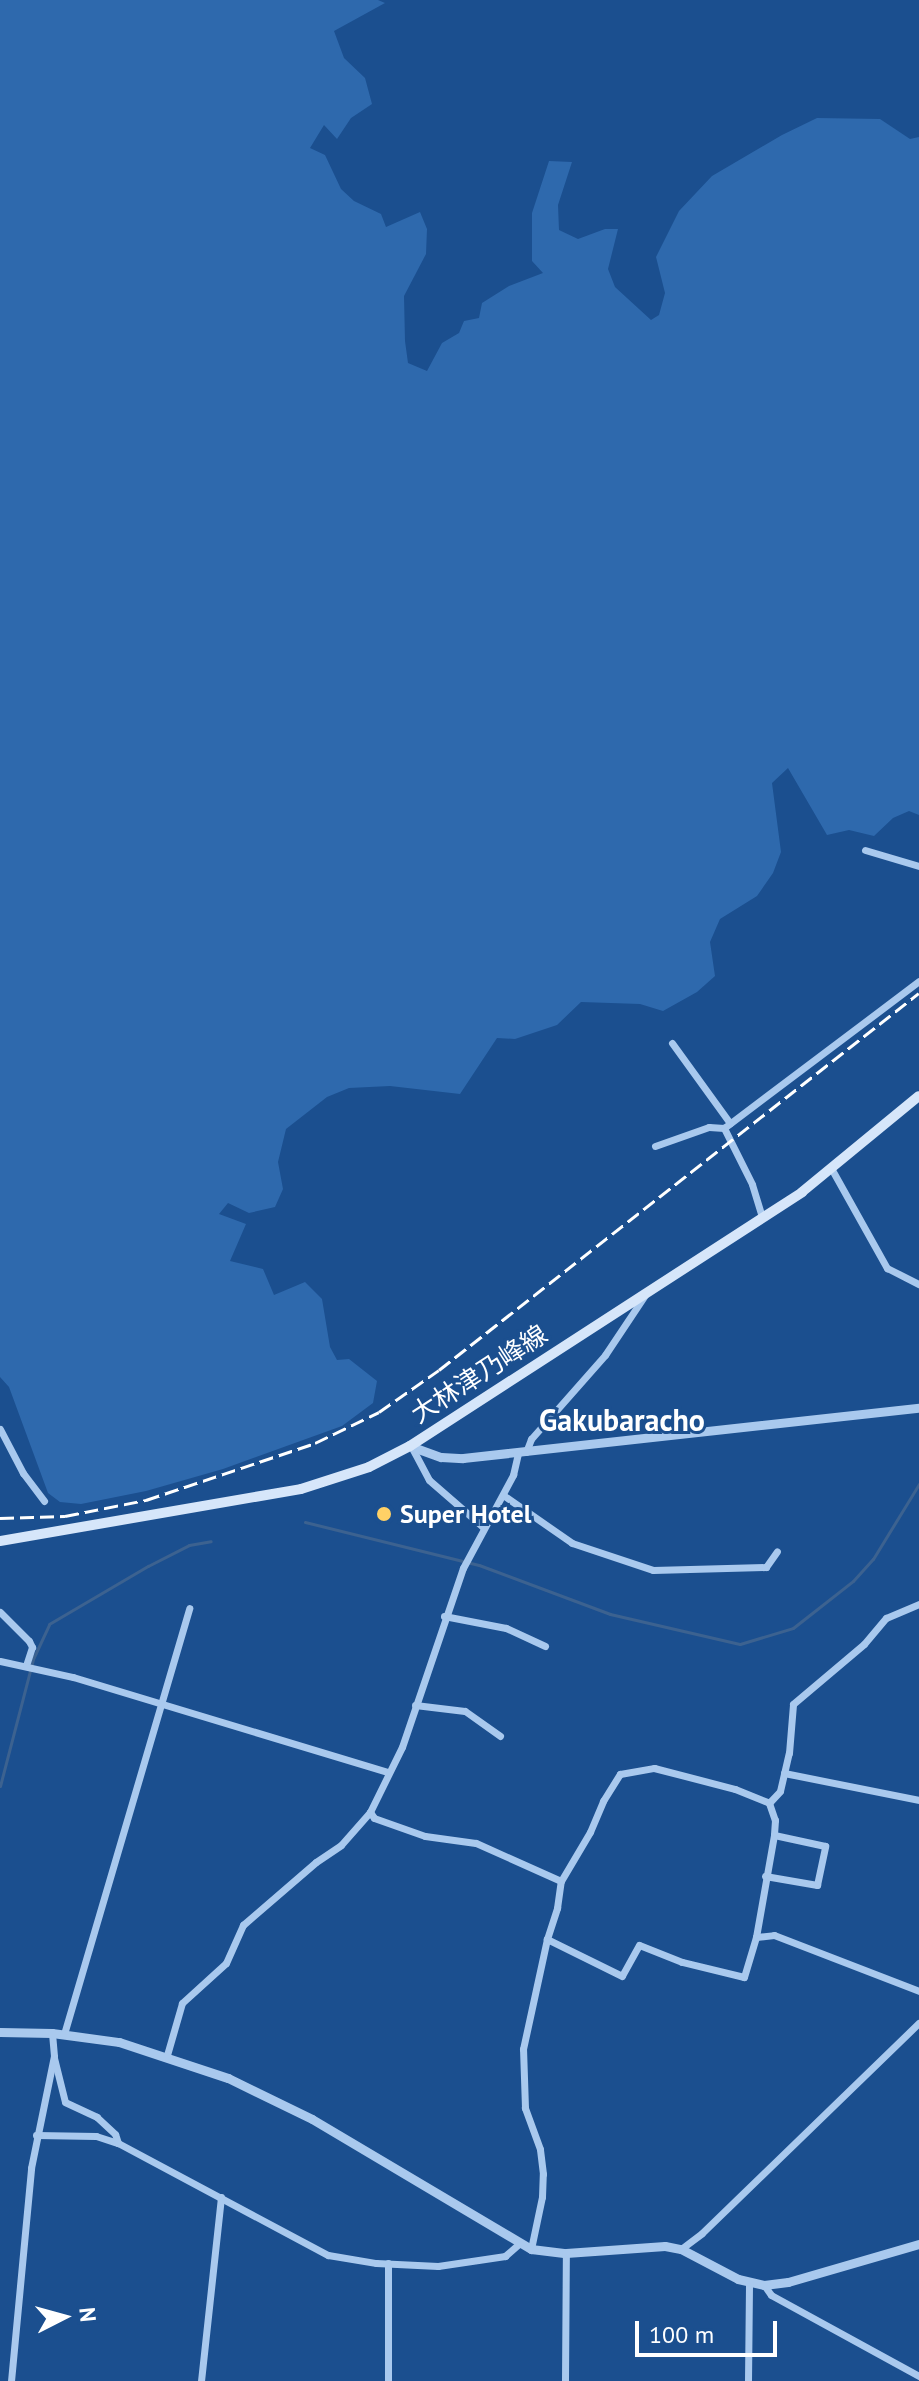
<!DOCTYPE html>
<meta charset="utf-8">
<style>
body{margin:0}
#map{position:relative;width:919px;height:2381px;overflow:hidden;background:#1b4f8f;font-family:"PT Sans","Noto Sans JP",sans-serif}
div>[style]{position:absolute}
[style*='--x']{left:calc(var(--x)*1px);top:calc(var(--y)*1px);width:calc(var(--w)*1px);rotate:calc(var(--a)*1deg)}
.green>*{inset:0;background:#2e69ad}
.stream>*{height:3px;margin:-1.5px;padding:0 1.5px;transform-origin:1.5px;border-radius:1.5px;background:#3c6290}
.minor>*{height:7px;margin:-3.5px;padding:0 3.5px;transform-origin:3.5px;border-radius:3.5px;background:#a9c9ee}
.tertiary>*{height:9px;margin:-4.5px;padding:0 4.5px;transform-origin:4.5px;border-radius:4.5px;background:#a9c9ee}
.secondary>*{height:10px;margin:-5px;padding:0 5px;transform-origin:5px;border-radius:5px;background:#d6e6fa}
.rail>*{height:3px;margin-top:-1.5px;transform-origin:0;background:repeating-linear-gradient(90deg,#fff 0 14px,transparent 0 20px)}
.dots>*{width:22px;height:22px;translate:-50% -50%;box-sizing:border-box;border:4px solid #1b4f8f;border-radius:50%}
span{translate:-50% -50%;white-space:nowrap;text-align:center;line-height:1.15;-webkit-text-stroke:6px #1b4f8f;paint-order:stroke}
.street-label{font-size:26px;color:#fff}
.poi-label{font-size:26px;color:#fff;font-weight:700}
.left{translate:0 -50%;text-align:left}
.quarter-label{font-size:30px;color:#fff;font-weight:700}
.north{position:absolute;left:24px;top:2277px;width:80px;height:80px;-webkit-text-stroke:6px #1b4f8f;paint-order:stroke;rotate:84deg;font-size:22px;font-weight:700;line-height:32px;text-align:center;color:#fff}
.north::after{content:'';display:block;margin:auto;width:28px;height:36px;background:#fff;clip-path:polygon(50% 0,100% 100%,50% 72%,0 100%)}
.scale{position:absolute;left:635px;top:2321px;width:142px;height:36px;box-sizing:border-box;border:4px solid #fff;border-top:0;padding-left:10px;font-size:24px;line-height:28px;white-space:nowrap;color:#fff;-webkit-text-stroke:6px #1b4f8f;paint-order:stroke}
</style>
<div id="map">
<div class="green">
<div style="clip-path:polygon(0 0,378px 0,385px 3px,334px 31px,344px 58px,365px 78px,372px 104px,351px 118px,337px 139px,324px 125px,310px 148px,325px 155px,341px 189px,354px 201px,381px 214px,386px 227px,420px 212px,427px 229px,426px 254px,404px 296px,405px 341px,408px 363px,427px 371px,442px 343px,459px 333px,464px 321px,479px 318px,482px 303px,509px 286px,543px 273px,532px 261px,532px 213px,549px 161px,572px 162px,558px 205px,559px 230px,578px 239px,605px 229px,618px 229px,608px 269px,615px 287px,651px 320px,659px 315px,665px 293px,656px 257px,679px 211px,712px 176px,782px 135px,817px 118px,880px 119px,910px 139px,919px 137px,919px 815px,909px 811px,893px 818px,874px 836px,849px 830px,827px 835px,788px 768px,772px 783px,781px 852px,773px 873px,757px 896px,720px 919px,710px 942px,715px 976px,697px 992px,663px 1011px,640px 1004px,581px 1002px,557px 1025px,515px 1039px,497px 1038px,460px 1094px,390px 1086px,349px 1088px,327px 1097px,286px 1129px,278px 1162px,283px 1189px,275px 1207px,249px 1213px,228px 1203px,219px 1214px,246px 1224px,230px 1261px,263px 1269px,274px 1295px,305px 1282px,322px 1299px,330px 1347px,337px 1360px,349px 1359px,377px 1381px,373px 1403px,342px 1426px,223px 1469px,146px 1491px,81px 1504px,60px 1502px,48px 1493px,9px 1387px,0 1377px)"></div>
</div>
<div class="stream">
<div style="--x:305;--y:1522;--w:179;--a:13.9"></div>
<div style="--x:479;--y:1565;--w:140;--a:20.5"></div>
<div style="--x:610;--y:1614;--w:133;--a:13"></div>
<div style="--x:740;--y:1644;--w:55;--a:-16.8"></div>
<div style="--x:793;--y:1628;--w:76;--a:-38.1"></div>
<div style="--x:853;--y:1581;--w:30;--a:-48"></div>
<div style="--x:873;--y:1559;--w:88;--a:-58.5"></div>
<div style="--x:0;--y:1786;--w:131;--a:-75.4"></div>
<div style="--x:33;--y:1659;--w:38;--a:-65"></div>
<div style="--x:49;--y:1624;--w:115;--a:-30.4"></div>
<div style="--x:148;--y:1566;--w:46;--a:-27.1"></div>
<div style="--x:189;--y:1545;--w:22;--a:-10"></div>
</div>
<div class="minor">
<div style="--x:865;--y:850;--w:56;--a:16.5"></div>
<div style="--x:672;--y:1043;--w:99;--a:54.1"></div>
<div style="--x:655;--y:1146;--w:57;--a:-19.4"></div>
<div style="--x:709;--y:1127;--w:15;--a:4"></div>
<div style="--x:831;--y:1168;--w:115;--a:60.8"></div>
<div style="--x:887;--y:1268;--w:36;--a:27"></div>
<div style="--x:762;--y:1217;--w:34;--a:-107"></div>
<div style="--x:752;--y:1184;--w:63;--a:-116.6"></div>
<div style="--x:724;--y:1128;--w:244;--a:-37"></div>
<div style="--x:0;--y:1429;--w:50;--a:62.4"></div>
<div style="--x:23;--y:1473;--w:35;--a:53"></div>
<div style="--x:411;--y:1446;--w:38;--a:62"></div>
<div style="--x:429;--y:1480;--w:72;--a:41"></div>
<div style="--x:526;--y:1452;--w:14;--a:-69"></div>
<div style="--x:531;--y:1439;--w:112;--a:-48.6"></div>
<div style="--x:605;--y:1355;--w:72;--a:-56.3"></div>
<div style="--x:503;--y:1495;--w:84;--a:34.8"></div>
<div style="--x:572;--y:1543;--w:85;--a:18.4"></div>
<div style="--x:653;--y:1570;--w:113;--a:-1.5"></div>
<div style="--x:766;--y:1567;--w:19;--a:-55"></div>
<div style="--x:0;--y:1612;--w:41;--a:45"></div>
<div style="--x:29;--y:1641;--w:7;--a:63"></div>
<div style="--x:32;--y:1647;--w:19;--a:108"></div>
<div style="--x:444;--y:1616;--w:63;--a:11"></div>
<div style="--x:506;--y:1628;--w:43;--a:24.8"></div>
<div style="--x:0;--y:1661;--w:75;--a:12.4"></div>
<div style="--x:73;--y:1677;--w:329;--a:16.8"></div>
<div style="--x:415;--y:1705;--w:50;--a:6.8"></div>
<div style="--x:465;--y:1711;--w:43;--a:35.5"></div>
<div style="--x:784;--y:1773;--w:138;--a:11.3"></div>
<div style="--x:769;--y:1803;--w:16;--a:-47"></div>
<div style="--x:780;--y:1791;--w:39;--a:-77"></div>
<div style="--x:789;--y:1753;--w:49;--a:-85.3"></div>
<div style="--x:793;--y:1704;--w:93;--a:-40.2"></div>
<div style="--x:864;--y:1644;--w:34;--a:-50"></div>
<div style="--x:886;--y:1618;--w:36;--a:-23"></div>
<div style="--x:370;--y:1812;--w:7;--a:56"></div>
<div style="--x:374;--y:1818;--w:54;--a:19.4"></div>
<div style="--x:425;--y:1836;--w:51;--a:7.8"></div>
<div style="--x:476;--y:1843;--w:93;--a:24.1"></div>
<div style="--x:765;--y:1876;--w:53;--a:9.8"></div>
<div style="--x:817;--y:1885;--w:40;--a:-78"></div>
<div style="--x:825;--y:1846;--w:52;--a:-167.8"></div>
<div style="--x:756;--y:1937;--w:18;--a:-6"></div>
<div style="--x:774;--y:1935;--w:155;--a:21.1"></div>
<div style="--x:64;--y:2034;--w:444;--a:-73.6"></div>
<div style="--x:167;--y:2055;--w:54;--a:-73.9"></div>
<div style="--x:182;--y:2003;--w:59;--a:-42.3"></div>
<div style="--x:226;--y:1963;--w:42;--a:-65.9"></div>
<div style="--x:243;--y:1925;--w:96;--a:-40.8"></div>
<div style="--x:316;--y:1862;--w:30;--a:-34"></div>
<div style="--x:341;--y:1845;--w:44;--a:-48.7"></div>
<div style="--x:370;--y:1812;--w:72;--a:-63.8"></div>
<div style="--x:402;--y:1747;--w:189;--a:-71.2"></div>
<div style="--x:463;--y:1568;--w:106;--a:-61.7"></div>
<div style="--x:513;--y:1475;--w:23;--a:-77"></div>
<div style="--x:36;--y:2135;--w:60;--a:1"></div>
<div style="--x:96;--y:2136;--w:23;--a:18"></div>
<div style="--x:118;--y:2143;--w:9;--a:-108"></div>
<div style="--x:115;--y:2134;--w:25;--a:-137"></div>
<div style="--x:97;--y:2117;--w:35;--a:-155"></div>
<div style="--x:65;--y:2102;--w:45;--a:-104"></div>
<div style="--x:118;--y:2143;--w:238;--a:28.1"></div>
<div style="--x:328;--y:2255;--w:49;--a:9.5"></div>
<div style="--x:376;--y:2263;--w:62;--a:2.8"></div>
<div style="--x:438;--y:2266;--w:68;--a:-8.5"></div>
<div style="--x:505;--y:2256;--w:18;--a:-41"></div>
<div style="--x:531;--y:2249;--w:53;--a:-78.1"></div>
<div style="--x:542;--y:2197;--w:23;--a:-88"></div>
<div style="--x:543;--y:2174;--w:25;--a:-97"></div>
<div style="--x:540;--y:2149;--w:44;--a:-110.1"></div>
<div style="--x:525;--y:2108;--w:59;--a:-91.9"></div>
<div style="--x:523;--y:2049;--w:113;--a:-77.7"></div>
<div style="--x:547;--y:1939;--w:33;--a:-72"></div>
<div style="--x:557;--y:1908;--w:27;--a:-82"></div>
<div style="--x:561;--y:1881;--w:57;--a:-59.4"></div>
<div style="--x:590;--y:1832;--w:34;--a:-67"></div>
<div style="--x:603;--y:1801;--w:32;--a:-58"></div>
<div style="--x:620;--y:1774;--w:35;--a:-10"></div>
<div style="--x:654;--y:1768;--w:84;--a:14.5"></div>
<div style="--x:735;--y:1789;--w:37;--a:22"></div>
<div style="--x:769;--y:1803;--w:18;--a:71"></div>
<div style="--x:775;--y:1820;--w:15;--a:94"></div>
<div style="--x:774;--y:1835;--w:104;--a:100"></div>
<div style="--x:756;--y:1937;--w:42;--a:106.7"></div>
<div style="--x:744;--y:1977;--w:64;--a:-166.4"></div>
<div style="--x:682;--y:1962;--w:46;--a:-158.4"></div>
<div style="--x:639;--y:1945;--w:35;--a:119"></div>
<div style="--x:622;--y:1976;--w:84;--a:-153.7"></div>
<div style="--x:681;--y:2249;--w:26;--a:-37"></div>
<div style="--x:702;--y:2233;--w:302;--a:-44.1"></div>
<div style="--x:764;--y:2285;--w:12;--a:55"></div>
<div style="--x:771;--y:2295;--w:169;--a:28.7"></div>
<div style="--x:11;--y:2381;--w:214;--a:-84.6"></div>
<div style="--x:31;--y:2168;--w:114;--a:-78.4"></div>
<div style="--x:54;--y:2056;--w:23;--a:-95"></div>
<div style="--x:201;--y:2381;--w:185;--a:-83.8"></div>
<div style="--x:388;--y:2381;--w:118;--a:-90"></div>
<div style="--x:565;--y:2381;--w:128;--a:-89.6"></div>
<div style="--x:748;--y:2381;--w:99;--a:-89.4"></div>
</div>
<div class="tertiary">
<div style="--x:410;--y:1446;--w:33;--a:20"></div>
<div style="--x:441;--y:1457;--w:22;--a:3"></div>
<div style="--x:463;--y:1458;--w:459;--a:-6.3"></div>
<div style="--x:0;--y:2032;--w:52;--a:1.1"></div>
<div style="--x:52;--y:2033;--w:68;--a:7.7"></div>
<div style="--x:119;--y:2042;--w:115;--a:18.3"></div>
<div style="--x:228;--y:2078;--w:93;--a:26"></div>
<div style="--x:312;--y:2119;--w:255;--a:30.7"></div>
<div style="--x:531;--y:2249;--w:35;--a:7"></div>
<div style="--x:566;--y:2253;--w:99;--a:-4"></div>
<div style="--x:665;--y:2246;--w:16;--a:11"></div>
<div style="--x:681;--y:2249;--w:64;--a:27.8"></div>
<div style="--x:738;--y:2279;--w:27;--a:13"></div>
<div style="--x:764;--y:2285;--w:24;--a:-7"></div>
<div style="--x:788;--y:2282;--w:136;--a:-16.2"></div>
</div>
<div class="secondary">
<div style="--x:0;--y:1541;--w:305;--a:-9.8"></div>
<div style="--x:301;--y:1489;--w:71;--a:-17.9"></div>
<div style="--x:369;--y:1467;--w:46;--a:-27.1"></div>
<div style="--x:410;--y:1446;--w:467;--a:-32.9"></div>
<div style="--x:802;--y:1192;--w:151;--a:-39.4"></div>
</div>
<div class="rail">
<div style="--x:0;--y:1518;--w:65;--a:-1.8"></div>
<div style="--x:65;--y:1516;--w:83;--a:-11.2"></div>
<div style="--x:146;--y:1500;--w:178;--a:-18.6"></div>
<div style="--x:315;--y:1443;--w:71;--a:-25.8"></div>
<div style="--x:379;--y:1412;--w:73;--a:-35"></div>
<div style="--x:439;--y:1370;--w:610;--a:-38.15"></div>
</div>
<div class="dots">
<div style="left:384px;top:1514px;background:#ffd166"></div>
</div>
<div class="street-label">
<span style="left:479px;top:1374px;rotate:-33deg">大林津乃峰線</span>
</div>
<div class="poi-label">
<span class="left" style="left:400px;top:1514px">Super Hotel</span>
</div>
<div class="quarter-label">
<span style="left:622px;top:1420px">Gakubaracho</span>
</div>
<div class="north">N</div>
<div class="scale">100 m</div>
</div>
